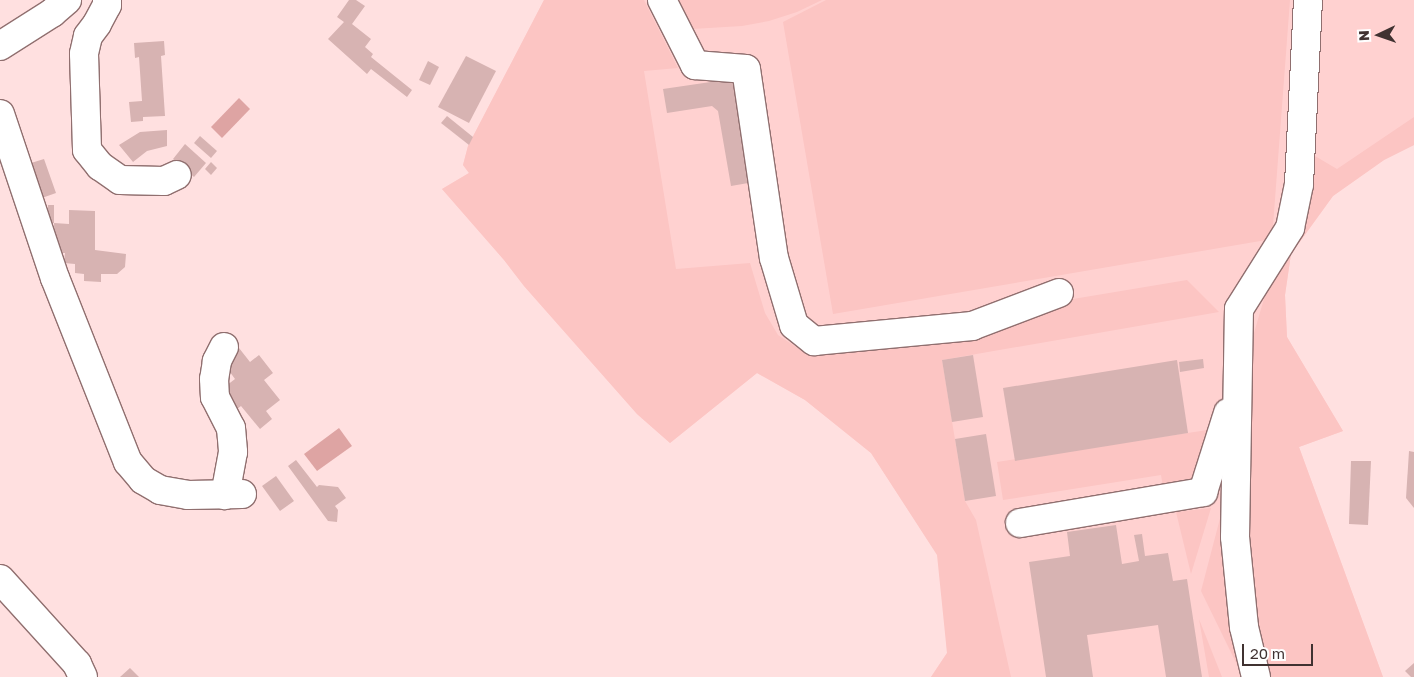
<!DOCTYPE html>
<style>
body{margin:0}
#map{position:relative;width:1414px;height:677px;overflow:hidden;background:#ffe0e0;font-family:"Golos Text",sans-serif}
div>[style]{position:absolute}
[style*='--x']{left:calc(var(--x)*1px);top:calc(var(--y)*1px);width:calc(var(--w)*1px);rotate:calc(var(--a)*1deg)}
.built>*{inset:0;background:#ffd1d0}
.green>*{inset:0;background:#fcc5c3}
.water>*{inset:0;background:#dea4a3}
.building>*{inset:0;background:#d7b3b2}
.roads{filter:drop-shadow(1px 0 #906f6f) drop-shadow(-1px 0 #906f6f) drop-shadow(0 1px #906f6f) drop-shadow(0 -1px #906f6f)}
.minor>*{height:28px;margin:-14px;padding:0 14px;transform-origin:14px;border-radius:14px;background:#fff}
span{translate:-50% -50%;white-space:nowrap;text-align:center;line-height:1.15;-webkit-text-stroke:5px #fff;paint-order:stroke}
.north{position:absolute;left:1354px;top:10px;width:50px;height:50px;-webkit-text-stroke:4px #fff;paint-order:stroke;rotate:267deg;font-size:14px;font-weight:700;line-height:20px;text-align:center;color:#403231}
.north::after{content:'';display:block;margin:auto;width:18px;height:22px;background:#403231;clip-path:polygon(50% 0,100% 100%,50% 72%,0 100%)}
.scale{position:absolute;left:1242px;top:644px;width:71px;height:22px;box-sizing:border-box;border:2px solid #403231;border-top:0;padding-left:6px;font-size:15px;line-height:18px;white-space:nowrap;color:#403231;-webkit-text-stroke:4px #fff;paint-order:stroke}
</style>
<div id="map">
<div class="built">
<div style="clip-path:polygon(544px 0,1414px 0,1414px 145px,1384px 160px,1333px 196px,1291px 254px,1285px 295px,1287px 337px,1343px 431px,1299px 447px,1383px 677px,931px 677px,947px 653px,941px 560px,871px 453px,805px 400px,757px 373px,670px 443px,637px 414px,524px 286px,504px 260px,442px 189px,469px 173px,463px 165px,468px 146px)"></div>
</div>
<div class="green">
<div style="clip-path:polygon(544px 0,644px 0,678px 68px,644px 71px,676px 269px,750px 263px,765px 313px,778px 335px,799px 349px,838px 353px,1061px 301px,1187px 280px,1219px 312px,942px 360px,965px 501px,976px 520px,1011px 677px,931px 677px,947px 653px,937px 555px,871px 453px,805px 400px,757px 373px,670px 443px,637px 414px,524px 286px,504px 260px,442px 189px,469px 173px,463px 165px,468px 146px)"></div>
<div style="clip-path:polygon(675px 0,822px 0,797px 12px,769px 21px,742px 26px,692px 29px)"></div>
<div style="clip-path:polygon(826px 0,1290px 0,1272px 239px,833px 314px,783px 22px)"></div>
<div style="clip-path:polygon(1414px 117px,1414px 145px,1384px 160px,1333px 196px,1291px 254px,1285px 295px,1287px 337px,1343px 431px,1299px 447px,1383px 677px,1264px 677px,1243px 537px,1254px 333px,1268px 285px,1295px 236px,1315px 156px,1337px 169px)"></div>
<div style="clip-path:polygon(1214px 429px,1195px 489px,1164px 493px,1161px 475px,1003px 500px,997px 462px)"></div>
<div style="clip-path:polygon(1223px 507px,1243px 677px,1201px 591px)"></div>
<div style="clip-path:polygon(1211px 508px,1191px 574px,1176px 512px)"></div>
<div style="clip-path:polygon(1199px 619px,1222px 677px,1209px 677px)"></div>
</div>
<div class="water">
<div style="clip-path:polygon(239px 98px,250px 109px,222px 138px,211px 127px)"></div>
<div style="clip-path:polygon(339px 428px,352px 446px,317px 471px,304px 454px)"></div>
</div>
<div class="building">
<div style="clip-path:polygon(349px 0,356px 0,365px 6px,352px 24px,371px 39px,365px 47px,373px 54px,371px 57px,412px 90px,407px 97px,371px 69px,367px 74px,328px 39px,344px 22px,337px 17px)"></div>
<div style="clip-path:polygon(164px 41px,165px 55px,161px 56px,165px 116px,143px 117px,143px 121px,131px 122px,129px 102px,142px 101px,139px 57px,135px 58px,134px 43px)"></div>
<div style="clip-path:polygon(466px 56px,496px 71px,469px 123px,438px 107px)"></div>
<div style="clip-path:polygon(428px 61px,439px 67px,430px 85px,419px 80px)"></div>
<div style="clip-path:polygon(731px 79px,738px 84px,754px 182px,731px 186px,718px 111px,712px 106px,667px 113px,663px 89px)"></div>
<div style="clip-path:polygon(447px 116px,473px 137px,469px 145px,441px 123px)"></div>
<div style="clip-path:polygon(167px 130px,167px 146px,147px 151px,133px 162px,119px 145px,140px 132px)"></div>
<div style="clip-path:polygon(200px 136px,217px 151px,211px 158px,194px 143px)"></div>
<div style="clip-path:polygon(185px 144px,206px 163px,194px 177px,173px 159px)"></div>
<div style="clip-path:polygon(29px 158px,31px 163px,44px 159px,56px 193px,39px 199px)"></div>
<div style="clip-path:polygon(211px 162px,217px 168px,211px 175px,205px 169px)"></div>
<div style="clip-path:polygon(48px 205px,54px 205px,54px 223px,69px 224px,69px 210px,95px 211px,95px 250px,126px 254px,125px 267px,117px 274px,101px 274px,101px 282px,84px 281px,84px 274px,75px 273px,75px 264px,64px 263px,65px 253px,55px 253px,54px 223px,48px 223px)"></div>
<div style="clip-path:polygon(239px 348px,250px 362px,259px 355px,273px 373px,264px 380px,280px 400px,266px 411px,272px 419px,260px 429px,241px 406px,237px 409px,222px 389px,235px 379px,222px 361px)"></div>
<div style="clip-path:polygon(973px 355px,983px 417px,952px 422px,942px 360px)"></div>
<div style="clip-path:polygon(1203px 359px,1204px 368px,1180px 372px,1179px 362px)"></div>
<div style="clip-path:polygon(1177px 360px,1188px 433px,1015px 461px,1003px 388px)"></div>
<div style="clip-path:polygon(986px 434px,996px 496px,965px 501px,955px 439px)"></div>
<div style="clip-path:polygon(1409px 451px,1414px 452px,1414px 508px,1406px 498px)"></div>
<div style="clip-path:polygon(296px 460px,317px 487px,319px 485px,338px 487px,346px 498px,335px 506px,338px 510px,337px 522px,328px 521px,288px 466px)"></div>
<div style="clip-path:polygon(1351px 461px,1371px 461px,1368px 525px,1349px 524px)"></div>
<div style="clip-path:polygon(276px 476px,294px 501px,280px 511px,262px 486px)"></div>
<div style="clip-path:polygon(1116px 525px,1122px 564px,1139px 561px,1134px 535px,1142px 534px,1145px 556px,1168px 553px,1173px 581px,1187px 579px,1202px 677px,1166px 677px,1158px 625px,1087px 635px,1093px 677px,1046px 677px,1029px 562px,1070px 556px,1067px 532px)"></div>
<div style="clip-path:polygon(1414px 663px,1414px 677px,1411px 677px,1405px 671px)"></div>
<div style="clip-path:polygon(130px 668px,139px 677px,120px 677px)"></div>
</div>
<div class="roads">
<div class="minor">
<div style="--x:107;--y:0;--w:5;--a:90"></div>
<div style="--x:107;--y:5;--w:21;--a:118"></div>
<div style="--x:97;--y:24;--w:15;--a:127"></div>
<div style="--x:88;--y:36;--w:18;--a:103"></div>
<div style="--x:84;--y:54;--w:96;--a:88.2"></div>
<div style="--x:87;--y:150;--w:21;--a:51"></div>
<div style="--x:100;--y:166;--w:24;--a:35"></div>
<div style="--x:120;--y:180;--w:44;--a:1.3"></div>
<div style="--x:164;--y:181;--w:14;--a:-25"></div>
<div style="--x:662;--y:0;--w:73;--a:63.1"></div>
<div style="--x:695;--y:65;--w:51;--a:4.5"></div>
<div style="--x:746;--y:69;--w:191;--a:81.6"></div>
<div style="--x:774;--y:258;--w:70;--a:73.4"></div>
<div style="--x:794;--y:325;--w:26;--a:39"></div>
<div style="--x:814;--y:341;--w:159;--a:-5.4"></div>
<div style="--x:972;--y:326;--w:93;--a:-20.8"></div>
<div style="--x:0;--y:46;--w:62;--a:-32.4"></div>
<div style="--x:52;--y:13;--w:20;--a:-41"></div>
<div style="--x:0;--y:114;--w:173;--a:71.5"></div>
<div style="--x:55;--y:278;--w:198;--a:68.4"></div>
<div style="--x:128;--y:462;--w:23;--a:50"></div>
<div style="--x:143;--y:480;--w:20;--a:30"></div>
<div style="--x:160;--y:490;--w:28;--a:10"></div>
<div style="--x:188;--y:495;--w:54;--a:-1.1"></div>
<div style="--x:224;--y:347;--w:16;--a:117"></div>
<div style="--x:217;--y:361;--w:18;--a:99"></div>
<div style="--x:214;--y:379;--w:18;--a:87"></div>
<div style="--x:215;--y:397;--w:35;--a:63"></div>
<div style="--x:231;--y:428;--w:24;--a:85"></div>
<div style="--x:233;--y:452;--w:44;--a:100.5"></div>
<div style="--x:1020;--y:523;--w:186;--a:-9.6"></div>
<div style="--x:1203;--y:492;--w:83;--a:-72.4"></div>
<div style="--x:0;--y:579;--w:115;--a:47.8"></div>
<div style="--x:77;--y:664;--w:14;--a:65"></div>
<div style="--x:1256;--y:677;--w:51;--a:-103.5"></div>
<div style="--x:1244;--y:627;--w:90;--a:-95.7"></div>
<div style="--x:1235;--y:537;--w:228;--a:-89"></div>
<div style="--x:1239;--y:309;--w:96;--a:-57.8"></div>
<div style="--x:1290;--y:228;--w:45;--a:-78.4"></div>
<div style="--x:1299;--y:184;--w:184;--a:-87.2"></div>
</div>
</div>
<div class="north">N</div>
<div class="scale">20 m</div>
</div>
